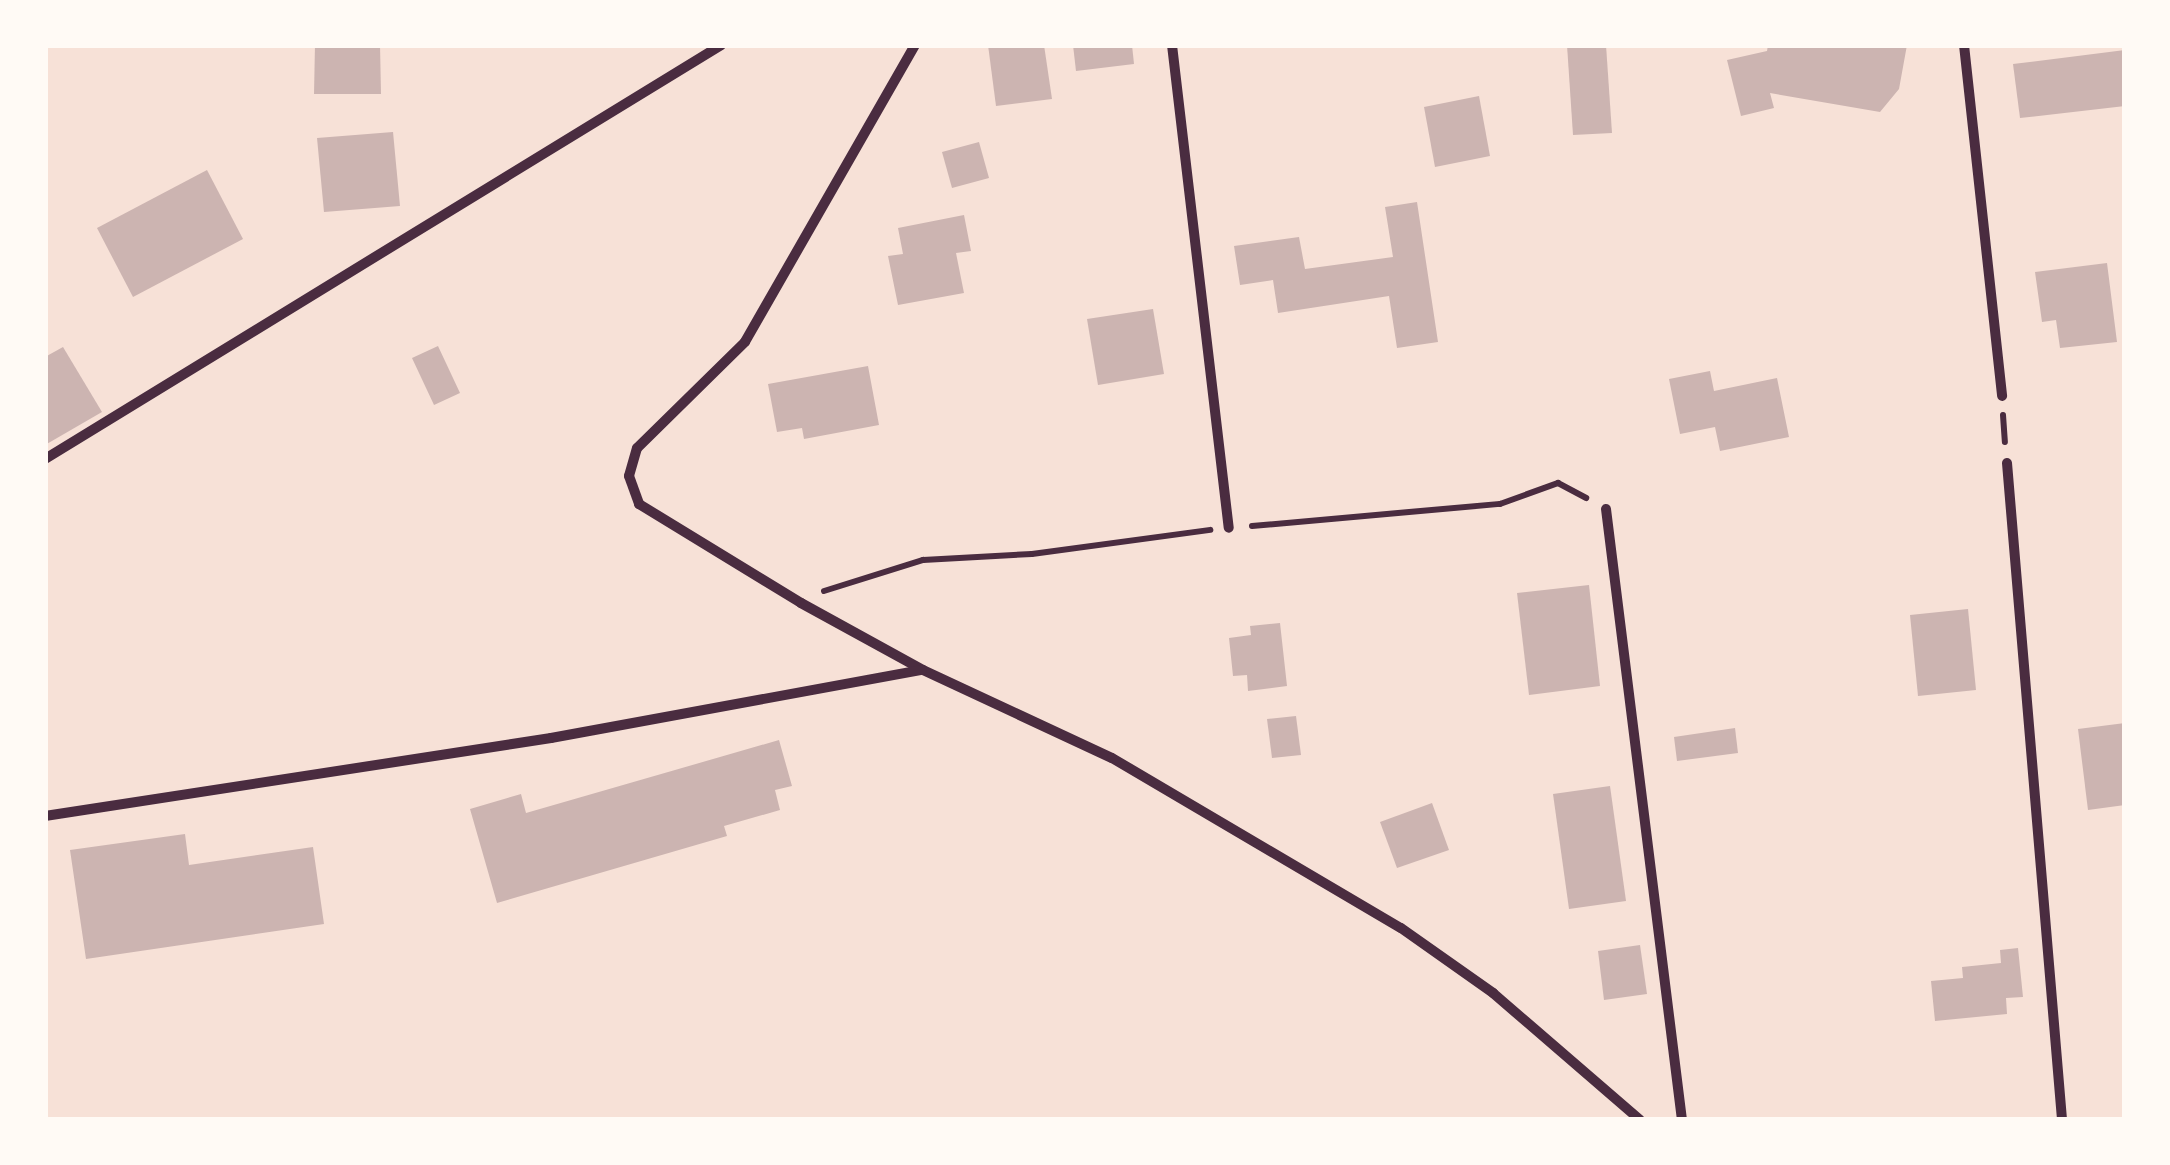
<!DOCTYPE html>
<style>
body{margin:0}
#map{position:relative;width:2170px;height:1165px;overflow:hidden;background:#f7e1d7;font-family:"Libre Baskerville",serif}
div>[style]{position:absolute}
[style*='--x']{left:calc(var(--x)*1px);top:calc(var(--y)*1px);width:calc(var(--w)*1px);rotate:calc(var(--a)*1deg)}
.building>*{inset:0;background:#ccb4b1}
.path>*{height:6px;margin:-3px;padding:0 3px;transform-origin:3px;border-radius:3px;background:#4a2c40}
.minor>*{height:10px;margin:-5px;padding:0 5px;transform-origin:5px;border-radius:5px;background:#4a2c40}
span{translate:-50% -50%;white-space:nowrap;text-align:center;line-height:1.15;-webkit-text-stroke:8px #fffaf5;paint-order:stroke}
.frame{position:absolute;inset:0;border:48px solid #fffaf5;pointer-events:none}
</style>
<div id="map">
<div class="building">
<div style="clip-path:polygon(315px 45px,380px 45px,381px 94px,314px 94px)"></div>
<div style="clip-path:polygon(988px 45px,1044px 45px,1052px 99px,996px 106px)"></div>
<div style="clip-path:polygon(1073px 45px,1132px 45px,1134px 64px,1076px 71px)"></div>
<div style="clip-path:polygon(1567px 45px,1606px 45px,1612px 133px,1573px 135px)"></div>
<div style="clip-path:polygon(1768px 45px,1907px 45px,1899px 89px,1880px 112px,1770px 93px,1774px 108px,1741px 116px,1727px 60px,1767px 51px)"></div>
<div style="clip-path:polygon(2125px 50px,2125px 106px,2020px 118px,2013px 64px)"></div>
<div style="clip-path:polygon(1479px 96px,1490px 156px,1435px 167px,1424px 107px)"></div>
<div style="clip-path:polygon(393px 132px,400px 206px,324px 212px,317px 138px)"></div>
<div style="clip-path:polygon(979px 142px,989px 178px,952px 188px,942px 152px)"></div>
<div style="clip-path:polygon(207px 170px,243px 239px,133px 297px,97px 228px)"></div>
<div style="clip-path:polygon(1417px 202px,1438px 342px,1397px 348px,1389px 296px,1278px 313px,1273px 280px,1240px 285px,1234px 246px,1299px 237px,1305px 269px,1393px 257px,1385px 207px)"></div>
<div style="clip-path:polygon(964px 215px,971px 251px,956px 253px,964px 293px,898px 305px,888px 256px,903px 254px,898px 228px)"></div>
<div style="clip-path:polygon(2107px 263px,2117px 342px,2060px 348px,2056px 320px,2042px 322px,2035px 272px)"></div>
<div style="clip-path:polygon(1153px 309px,1164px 374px,1098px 385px,1087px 319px)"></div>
<div style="clip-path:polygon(438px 346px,460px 393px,434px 405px,412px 358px)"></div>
<div style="clip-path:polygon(63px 347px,102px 412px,45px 445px,45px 357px)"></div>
<div style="clip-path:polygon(868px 366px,879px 425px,804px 439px,802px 428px,777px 432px,768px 384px)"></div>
<div style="clip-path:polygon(1710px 371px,1714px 391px,1777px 378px,1789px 437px,1720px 451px,1715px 427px,1680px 434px,1669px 379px)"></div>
<div style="clip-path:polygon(1589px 585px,1600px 686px,1529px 695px,1517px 593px)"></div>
<div style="clip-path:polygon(1968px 609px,1976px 690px,1918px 696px,1910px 615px)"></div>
<div style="clip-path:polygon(1280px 623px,1287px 686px,1248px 691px,1247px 675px,1233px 676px,1229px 638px,1251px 635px,1250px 626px)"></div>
<div style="clip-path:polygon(1296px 716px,1301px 755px,1272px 758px,1267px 719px)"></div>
<div style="clip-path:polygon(2125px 723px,2125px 805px,2088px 810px,2078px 729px)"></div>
<div style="clip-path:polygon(1735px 728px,1738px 753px,1677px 761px,1674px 737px)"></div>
<div style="clip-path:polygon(779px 740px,792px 786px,775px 790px,780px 810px,724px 826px,727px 836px,497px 903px,470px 809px,521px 794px,526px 813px)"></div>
<div style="clip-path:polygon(1610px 786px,1626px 901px,1569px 909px,1553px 794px)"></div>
<div style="clip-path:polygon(1432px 803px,1449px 850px,1397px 868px,1380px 822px)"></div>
<div style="clip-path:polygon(185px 834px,189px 865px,313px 847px,324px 924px,86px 959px,70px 850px)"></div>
<div style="clip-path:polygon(1640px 945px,1647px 994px,1604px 1000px,1598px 951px)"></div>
<div style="clip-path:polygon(2018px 948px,2023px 997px,2006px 998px,2007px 1014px,1935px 1021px,1931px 981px,1963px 978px,1962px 967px,2001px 963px,2000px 950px)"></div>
</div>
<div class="path">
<div style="--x:2003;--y:415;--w:27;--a:86"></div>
<div style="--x:1252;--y:526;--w:249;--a:-5.1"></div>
<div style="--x:1500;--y:504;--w:62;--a:-19.9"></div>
<div style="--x:1558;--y:483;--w:32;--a:28"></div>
<div style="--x:824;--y:591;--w:104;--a:-17.4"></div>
<div style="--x:923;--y:560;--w:109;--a:-3.2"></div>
<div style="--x:1032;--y:554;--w:180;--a:-7.7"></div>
</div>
<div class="minor">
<div style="--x:915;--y:45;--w:342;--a:119.8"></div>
<div style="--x:745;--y:342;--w:151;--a:135.5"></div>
<div style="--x:637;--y:448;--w:29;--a:106"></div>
<div style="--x:629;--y:476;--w:30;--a:70"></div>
<div style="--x:639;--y:504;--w:190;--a:31.4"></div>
<div style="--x:801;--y:603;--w:139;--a:28.8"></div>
<div style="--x:923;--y:670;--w:208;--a:25"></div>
<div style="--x:1112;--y:758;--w:335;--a:30.5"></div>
<div style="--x:1401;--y:928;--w:113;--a:35.2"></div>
<div style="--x:1493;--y:993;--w:194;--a:40.8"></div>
<div style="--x:1172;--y:45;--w:486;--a:83.3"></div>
<div style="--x:1964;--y:45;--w:353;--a:83.8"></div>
<div style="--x:45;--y:459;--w:793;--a:-31.48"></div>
<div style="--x:2007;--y:463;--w:659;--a:85.21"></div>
<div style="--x:1606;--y:509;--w:616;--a:82.91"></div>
<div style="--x:45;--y:816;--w:512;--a:-8.76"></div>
<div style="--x:551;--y:738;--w:377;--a:-10.4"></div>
</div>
<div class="frame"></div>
</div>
